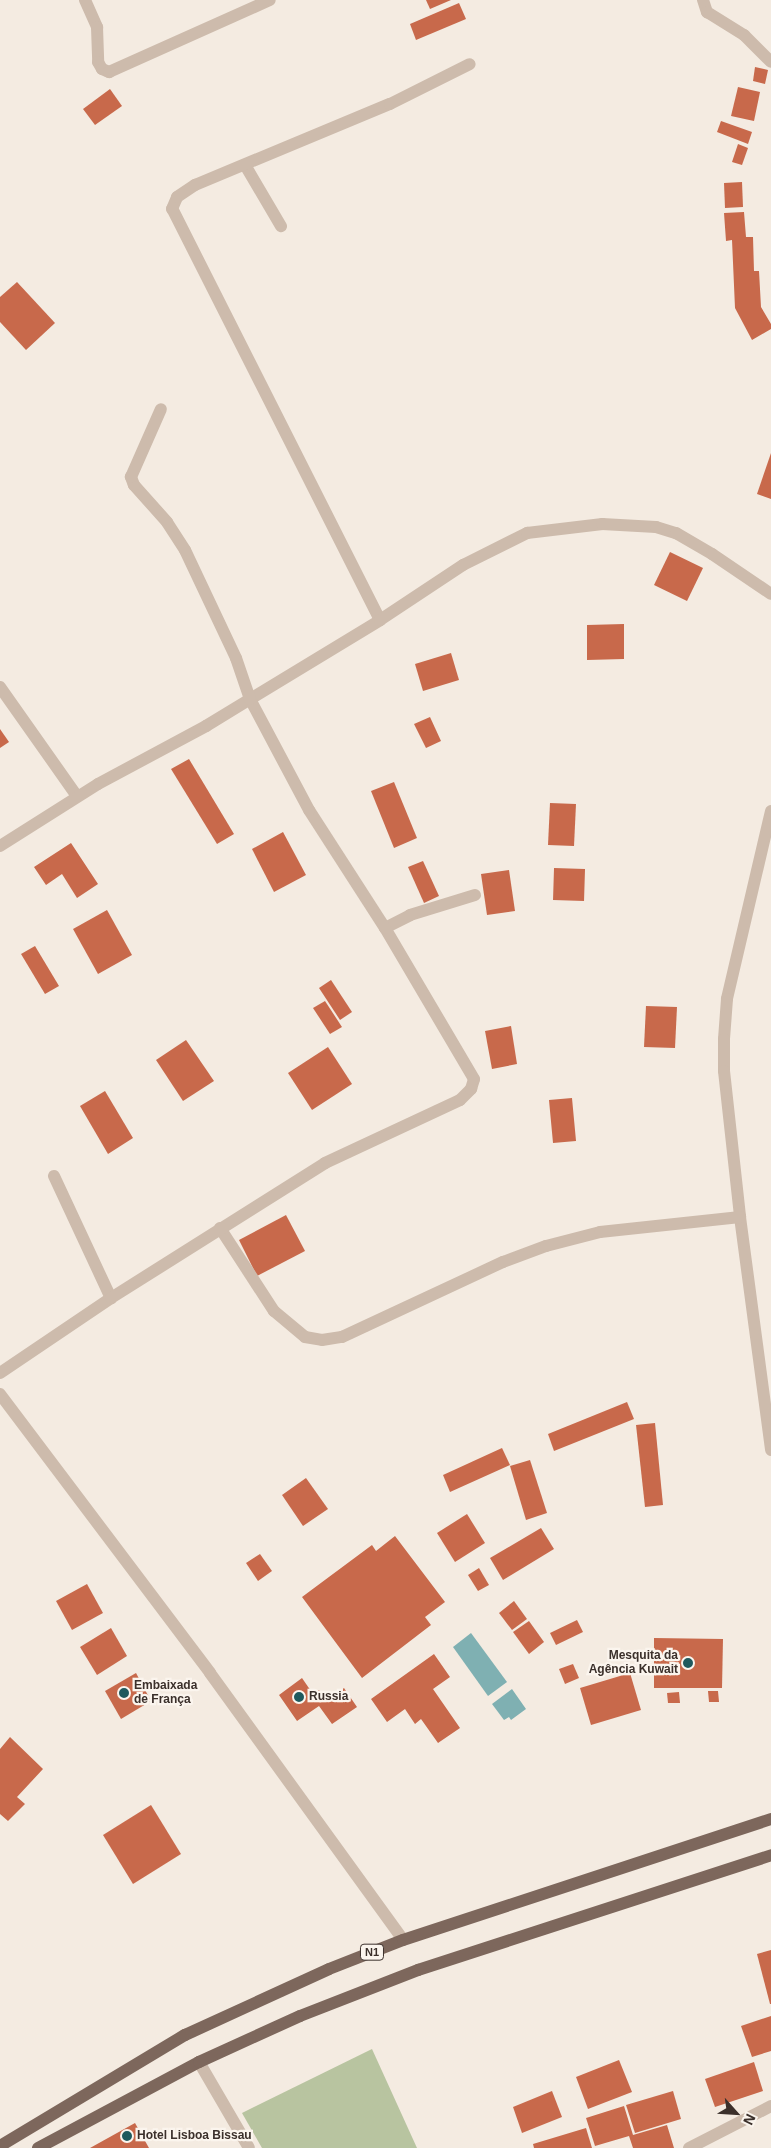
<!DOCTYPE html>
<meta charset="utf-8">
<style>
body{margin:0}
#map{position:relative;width:771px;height:2148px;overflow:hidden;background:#f4ebe1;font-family:Helvetica,sans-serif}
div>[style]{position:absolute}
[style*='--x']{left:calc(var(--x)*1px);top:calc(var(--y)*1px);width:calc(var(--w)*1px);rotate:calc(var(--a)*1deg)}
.green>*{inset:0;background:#b8c4a0}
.water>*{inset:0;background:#7fb0b2}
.building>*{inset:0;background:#c8694b}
.street>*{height:12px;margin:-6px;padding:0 6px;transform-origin:6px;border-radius:6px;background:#cdbbac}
.primary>*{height:12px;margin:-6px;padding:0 6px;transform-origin:6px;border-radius:6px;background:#7d675c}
.dots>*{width:14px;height:14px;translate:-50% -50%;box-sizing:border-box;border:2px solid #fbf5ee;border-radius:50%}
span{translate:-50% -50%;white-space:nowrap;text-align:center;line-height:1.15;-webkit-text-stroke:4.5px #fbf5ee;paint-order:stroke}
.shield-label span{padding:1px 4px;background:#fbf5ee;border:1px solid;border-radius:4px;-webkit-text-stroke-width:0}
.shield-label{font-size:11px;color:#3b302b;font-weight:700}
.poi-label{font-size:12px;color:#3b302b;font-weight:700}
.right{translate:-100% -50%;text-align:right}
.left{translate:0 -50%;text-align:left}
.north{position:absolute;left:711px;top:2088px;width:50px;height:50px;-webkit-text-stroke:4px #fbf5ee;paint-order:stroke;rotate:116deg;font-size:14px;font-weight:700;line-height:20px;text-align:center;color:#3b302b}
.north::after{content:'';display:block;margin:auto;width:18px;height:22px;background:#3b302b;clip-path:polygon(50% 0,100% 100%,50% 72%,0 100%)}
</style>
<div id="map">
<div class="green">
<div style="clip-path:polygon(372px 2049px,417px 2148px,262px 2148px,242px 2113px)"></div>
</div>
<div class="water">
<div style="clip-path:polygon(471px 1633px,507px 1682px,488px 1696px,453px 1647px)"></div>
<div style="clip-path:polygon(512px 1689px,526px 1709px,511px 1720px,509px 1717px,504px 1720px,492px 1704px)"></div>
</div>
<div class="building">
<div style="clip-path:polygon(426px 0,451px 0,430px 9px)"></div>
<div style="clip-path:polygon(459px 3px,466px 19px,416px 40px,410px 24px)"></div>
<div style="clip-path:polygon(755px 67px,768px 70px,765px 84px,753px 81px)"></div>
<div style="clip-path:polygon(738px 87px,760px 92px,754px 121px,731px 116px)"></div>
<div style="clip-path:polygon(110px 89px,122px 106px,95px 125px,83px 109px)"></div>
<div style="clip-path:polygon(721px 121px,752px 132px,748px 144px,717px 132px)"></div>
<div style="clip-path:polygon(738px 144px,748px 148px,742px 165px,732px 162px)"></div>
<div style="clip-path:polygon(742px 182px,743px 207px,725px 208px,724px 183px)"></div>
<div style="clip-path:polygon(744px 212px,746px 237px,753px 237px,754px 271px,759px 271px,761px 307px,771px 324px,771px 329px,752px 340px,735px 308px,732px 240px,726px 241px,724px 213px)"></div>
<div style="clip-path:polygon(17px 282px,55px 323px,26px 350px,0 322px,0 297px)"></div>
<div style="clip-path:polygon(771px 453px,771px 499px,757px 494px)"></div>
<div style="clip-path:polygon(670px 552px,703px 568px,687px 601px,654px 585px)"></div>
<div style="clip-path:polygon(624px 624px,624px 659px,587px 660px,587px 625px)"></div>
<div style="clip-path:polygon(451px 653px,459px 680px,423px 691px,415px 664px)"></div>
<div style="clip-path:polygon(430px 717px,441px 741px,426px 748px,414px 724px)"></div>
<div style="clip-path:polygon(0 729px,9px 742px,0 748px)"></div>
<div style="clip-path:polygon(189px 759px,234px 834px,217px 844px,171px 769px)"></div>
<div style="clip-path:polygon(394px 782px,417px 838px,394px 848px,371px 791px)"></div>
<div style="clip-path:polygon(550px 803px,576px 804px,574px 846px,548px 845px)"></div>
<div style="clip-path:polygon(283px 832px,306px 875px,274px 892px,252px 849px)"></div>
<div style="clip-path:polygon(71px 843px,98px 884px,77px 898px,62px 874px,46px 885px,34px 867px)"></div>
<div style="clip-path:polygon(423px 861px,439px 896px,424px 903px,408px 867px)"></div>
<div style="clip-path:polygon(554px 868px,585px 869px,584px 901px,553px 900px)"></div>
<div style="clip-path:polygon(509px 870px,515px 911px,487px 915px,481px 874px)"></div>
<div style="clip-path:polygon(107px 910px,132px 955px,98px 974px,73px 929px)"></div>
<div style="clip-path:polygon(35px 946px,59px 986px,45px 994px,21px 954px)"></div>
<div style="clip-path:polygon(331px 980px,352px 1012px,340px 1020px,319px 988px)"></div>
<div style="clip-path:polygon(325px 1001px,342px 1027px,330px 1034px,313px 1008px)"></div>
<div style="clip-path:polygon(646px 1006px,677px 1007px,675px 1048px,644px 1047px)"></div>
<div style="clip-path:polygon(511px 1026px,517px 1064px,492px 1069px,485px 1031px)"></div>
<div style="clip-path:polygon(186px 1040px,214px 1081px,183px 1101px,156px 1060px)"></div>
<div style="clip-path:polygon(328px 1047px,352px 1084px,312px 1110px,288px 1073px)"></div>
<div style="clip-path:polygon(105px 1091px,133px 1138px,108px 1154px,80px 1106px)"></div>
<div style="clip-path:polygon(572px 1098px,576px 1141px,553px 1143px,549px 1100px)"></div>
<div style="clip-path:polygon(286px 1215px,305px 1251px,257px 1276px,239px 1240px)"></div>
<div style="clip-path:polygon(627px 1402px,634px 1419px,554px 1451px,548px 1434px)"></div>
<div style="clip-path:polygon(655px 1423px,663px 1505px,645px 1507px,636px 1425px)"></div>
<div style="clip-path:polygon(502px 1448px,510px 1465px,450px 1492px,443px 1475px)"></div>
<div style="clip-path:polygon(530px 1460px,547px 1513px,526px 1520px,510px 1466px)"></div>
<div style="clip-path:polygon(306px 1478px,328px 1509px,303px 1526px,282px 1495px)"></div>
<div style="clip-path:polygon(467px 1514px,485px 1543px,455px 1562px,437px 1533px)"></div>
<div style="clip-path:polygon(541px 1528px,554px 1549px,503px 1580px,490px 1558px)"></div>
<div style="clip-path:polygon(395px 1536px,445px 1602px,425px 1617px,431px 1625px,362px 1678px,302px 1597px,372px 1545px,376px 1551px)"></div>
<div style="clip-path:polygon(260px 1554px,272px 1571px,258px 1581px,246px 1563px)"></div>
<div style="clip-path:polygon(479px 1568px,489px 1585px,478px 1591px,468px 1575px)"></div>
<div style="clip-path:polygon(87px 1584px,103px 1613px,72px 1630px,56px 1601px)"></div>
<div style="clip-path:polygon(514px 1601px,527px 1619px,512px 1630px,499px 1613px)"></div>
<div style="clip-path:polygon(577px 1620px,583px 1632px,556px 1645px,550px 1633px)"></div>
<div style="clip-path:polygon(529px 1621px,544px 1642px,529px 1654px,513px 1632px)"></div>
<div style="clip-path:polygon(111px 1628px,127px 1656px,97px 1675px,80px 1647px)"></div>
<div style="clip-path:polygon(654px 1638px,723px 1639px,722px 1688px,654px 1688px)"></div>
<div style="clip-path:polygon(434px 1654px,450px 1677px,433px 1689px,460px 1728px,438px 1743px,421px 1719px,415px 1724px,405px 1709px,387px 1722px,371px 1699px)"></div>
<div style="clip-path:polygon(573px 1664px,579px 1678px,565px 1684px,559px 1669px)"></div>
<div style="clip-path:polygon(136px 1673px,151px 1701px,121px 1719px,105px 1691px)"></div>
<div style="clip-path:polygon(630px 1673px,641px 1710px,591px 1725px,580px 1688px)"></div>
<div style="clip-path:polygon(302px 1678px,313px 1694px,319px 1690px,327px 1701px,344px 1688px,357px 1707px,332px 1724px,319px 1706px,297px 1721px,279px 1695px)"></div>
<div style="clip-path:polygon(708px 1691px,718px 1691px,719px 1702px,709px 1702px)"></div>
<div style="clip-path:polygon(679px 1692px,680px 1703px,668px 1703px,667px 1693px)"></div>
<div style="clip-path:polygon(10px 1737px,43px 1769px,17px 1797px,25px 1804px,8px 1821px,0 1814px,0 1749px)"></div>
<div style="clip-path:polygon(151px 1805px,181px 1854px,133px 1884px,103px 1835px)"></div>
<div style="clip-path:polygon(771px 1950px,771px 2004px,770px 2004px,757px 1954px)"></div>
<div style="clip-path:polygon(771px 2016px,771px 2051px,752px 2057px,741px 2026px)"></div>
<div style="clip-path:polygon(619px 2060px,632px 2092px,588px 2109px,576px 2077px)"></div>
<div style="clip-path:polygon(754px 2062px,763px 2091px,715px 2107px,705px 2079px)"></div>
<div style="clip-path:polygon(552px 2091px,562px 2117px,522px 2133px,513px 2107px)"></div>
<div style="clip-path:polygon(673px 2091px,681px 2119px,635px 2133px,626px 2105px)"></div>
<div style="clip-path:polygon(624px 2106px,633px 2135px,667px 2125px,674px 2148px,633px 2148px,629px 2136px,595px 2146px,586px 2118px)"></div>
<div style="clip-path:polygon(135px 2123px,149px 2148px,90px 2148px)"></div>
<div style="clip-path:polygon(586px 2128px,592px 2148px,534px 2148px,533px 2144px)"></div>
</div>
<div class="street">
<div style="--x:85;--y:0;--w:30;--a:66"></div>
<div style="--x:97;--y:27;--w:35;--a:88"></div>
<div style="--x:98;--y:62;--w:8;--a:60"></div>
<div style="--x:102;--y:69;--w:8;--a:23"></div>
<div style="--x:109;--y:72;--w:176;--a:-24.1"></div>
<div style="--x:703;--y:0;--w:13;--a:72"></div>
<div style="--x:707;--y:12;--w:44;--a:31.9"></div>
<div style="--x:744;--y:35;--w:38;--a:45"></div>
<div style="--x:245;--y:165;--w:71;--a:59.5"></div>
<div style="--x:380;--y:620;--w:461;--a:-116.8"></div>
<div style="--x:172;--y:209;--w:13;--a:-67"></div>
<div style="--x:177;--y:197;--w:22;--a:-34"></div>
<div style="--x:195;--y:185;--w:211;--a:-22.6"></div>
<div style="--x:390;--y:104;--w:89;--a:-26.6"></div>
<div style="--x:0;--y:687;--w:133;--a:54.8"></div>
<div style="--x:771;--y:811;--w:193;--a:103.2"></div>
<div style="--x:727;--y:999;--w:40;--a:94.3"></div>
<div style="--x:724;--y:1039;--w:32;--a:90"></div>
<div style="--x:724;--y:1071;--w:147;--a:83.7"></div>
<div style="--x:740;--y:1217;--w:235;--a:82.4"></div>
<div style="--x:0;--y:846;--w:116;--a:-32.3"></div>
<div style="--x:98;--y:784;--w:123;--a:-28.2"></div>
<div style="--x:206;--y:726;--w:204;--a:-31.3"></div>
<div style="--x:380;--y:620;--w:100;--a:-33.5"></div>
<div style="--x:463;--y:565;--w:72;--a:-26.6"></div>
<div style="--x:527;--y:533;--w:76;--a:-6.8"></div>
<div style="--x:602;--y:524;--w:54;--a:3.2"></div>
<div style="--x:656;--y:527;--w:21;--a:17"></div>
<div style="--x:676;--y:533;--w:42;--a:30.3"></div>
<div style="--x:712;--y:554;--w:71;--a:34.1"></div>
<div style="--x:385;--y:928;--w:28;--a:-27"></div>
<div style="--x:410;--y:915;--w:68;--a:-17.1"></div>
<div style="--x:54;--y:1176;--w:135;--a:65"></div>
<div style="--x:220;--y:1228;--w:99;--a:57"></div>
<div style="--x:274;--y:1311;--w:40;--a:40"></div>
<div style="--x:305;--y:1337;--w:17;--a:10"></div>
<div style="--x:322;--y:1340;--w:20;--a:-9"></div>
<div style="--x:342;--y:1337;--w:178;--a:-25"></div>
<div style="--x:503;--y:1262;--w:46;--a:-20.4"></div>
<div style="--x:546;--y:1246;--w:56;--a:-14.5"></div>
<div style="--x:600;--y:1232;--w:141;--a:-6.1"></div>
<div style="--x:0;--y:1373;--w:134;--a:-34"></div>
<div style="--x:111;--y:1298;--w:253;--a:-32.2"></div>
<div style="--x:325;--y:1163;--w:149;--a:-25"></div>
<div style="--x:460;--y:1100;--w:16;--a:-45"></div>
<div style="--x:471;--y:1089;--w:10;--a:-73"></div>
<div style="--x:474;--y:1079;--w:175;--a:-120.5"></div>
<div style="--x:385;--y:928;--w:140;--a:-122.8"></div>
<div style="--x:309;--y:810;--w:126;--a:-118"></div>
<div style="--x:250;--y:699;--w:43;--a:-108.9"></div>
<div style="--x:236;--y:658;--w:119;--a:-115.3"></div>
<div style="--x:185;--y:550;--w:33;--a:-123"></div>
<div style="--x:167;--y:522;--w:50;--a:-131.7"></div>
<div style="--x:134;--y:485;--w:9;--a:-111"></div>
<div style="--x:131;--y:477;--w:74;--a:-66.2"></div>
<div style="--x:0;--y:1394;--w:349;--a:53"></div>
<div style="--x:210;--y:1673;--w:329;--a:54.1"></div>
<div style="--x:199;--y:2062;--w:99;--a:59.8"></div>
<div style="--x:689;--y:2148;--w:92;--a:-27.1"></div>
</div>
<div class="primary">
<div style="--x:0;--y:2146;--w:216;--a:-31"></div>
<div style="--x:185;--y:2035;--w:158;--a:-24.6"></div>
<div style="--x:329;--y:1969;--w:79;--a:-21.4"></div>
<div style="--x:403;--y:1940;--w:387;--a:-18.2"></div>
<div style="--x:38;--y:2148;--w:183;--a:-28.1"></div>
<div style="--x:199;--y:2062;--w:111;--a:-24.5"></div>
<div style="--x:300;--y:2016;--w:127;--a:-21.3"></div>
<div style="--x:418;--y:1970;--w:371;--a:-18"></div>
</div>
<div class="dots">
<div style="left:688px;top:1663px;background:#1f5a5e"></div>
<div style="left:124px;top:1693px;background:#1f5a5e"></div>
<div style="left:299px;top:1697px;background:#1f5a5e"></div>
<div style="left:127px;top:2136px;background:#1f5a5e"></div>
</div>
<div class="shield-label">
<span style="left:372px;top:1952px">N1</span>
</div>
<div class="poi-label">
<span class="right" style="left:678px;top:1663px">Mesquita da<br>Agência Kuwait</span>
<span class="left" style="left:134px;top:1693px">Embaixada<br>de França</span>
<span class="left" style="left:309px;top:1697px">Russia</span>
<span class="left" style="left:137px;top:2136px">Hotel Lisboa Bissau</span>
</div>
<div class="north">N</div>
</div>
